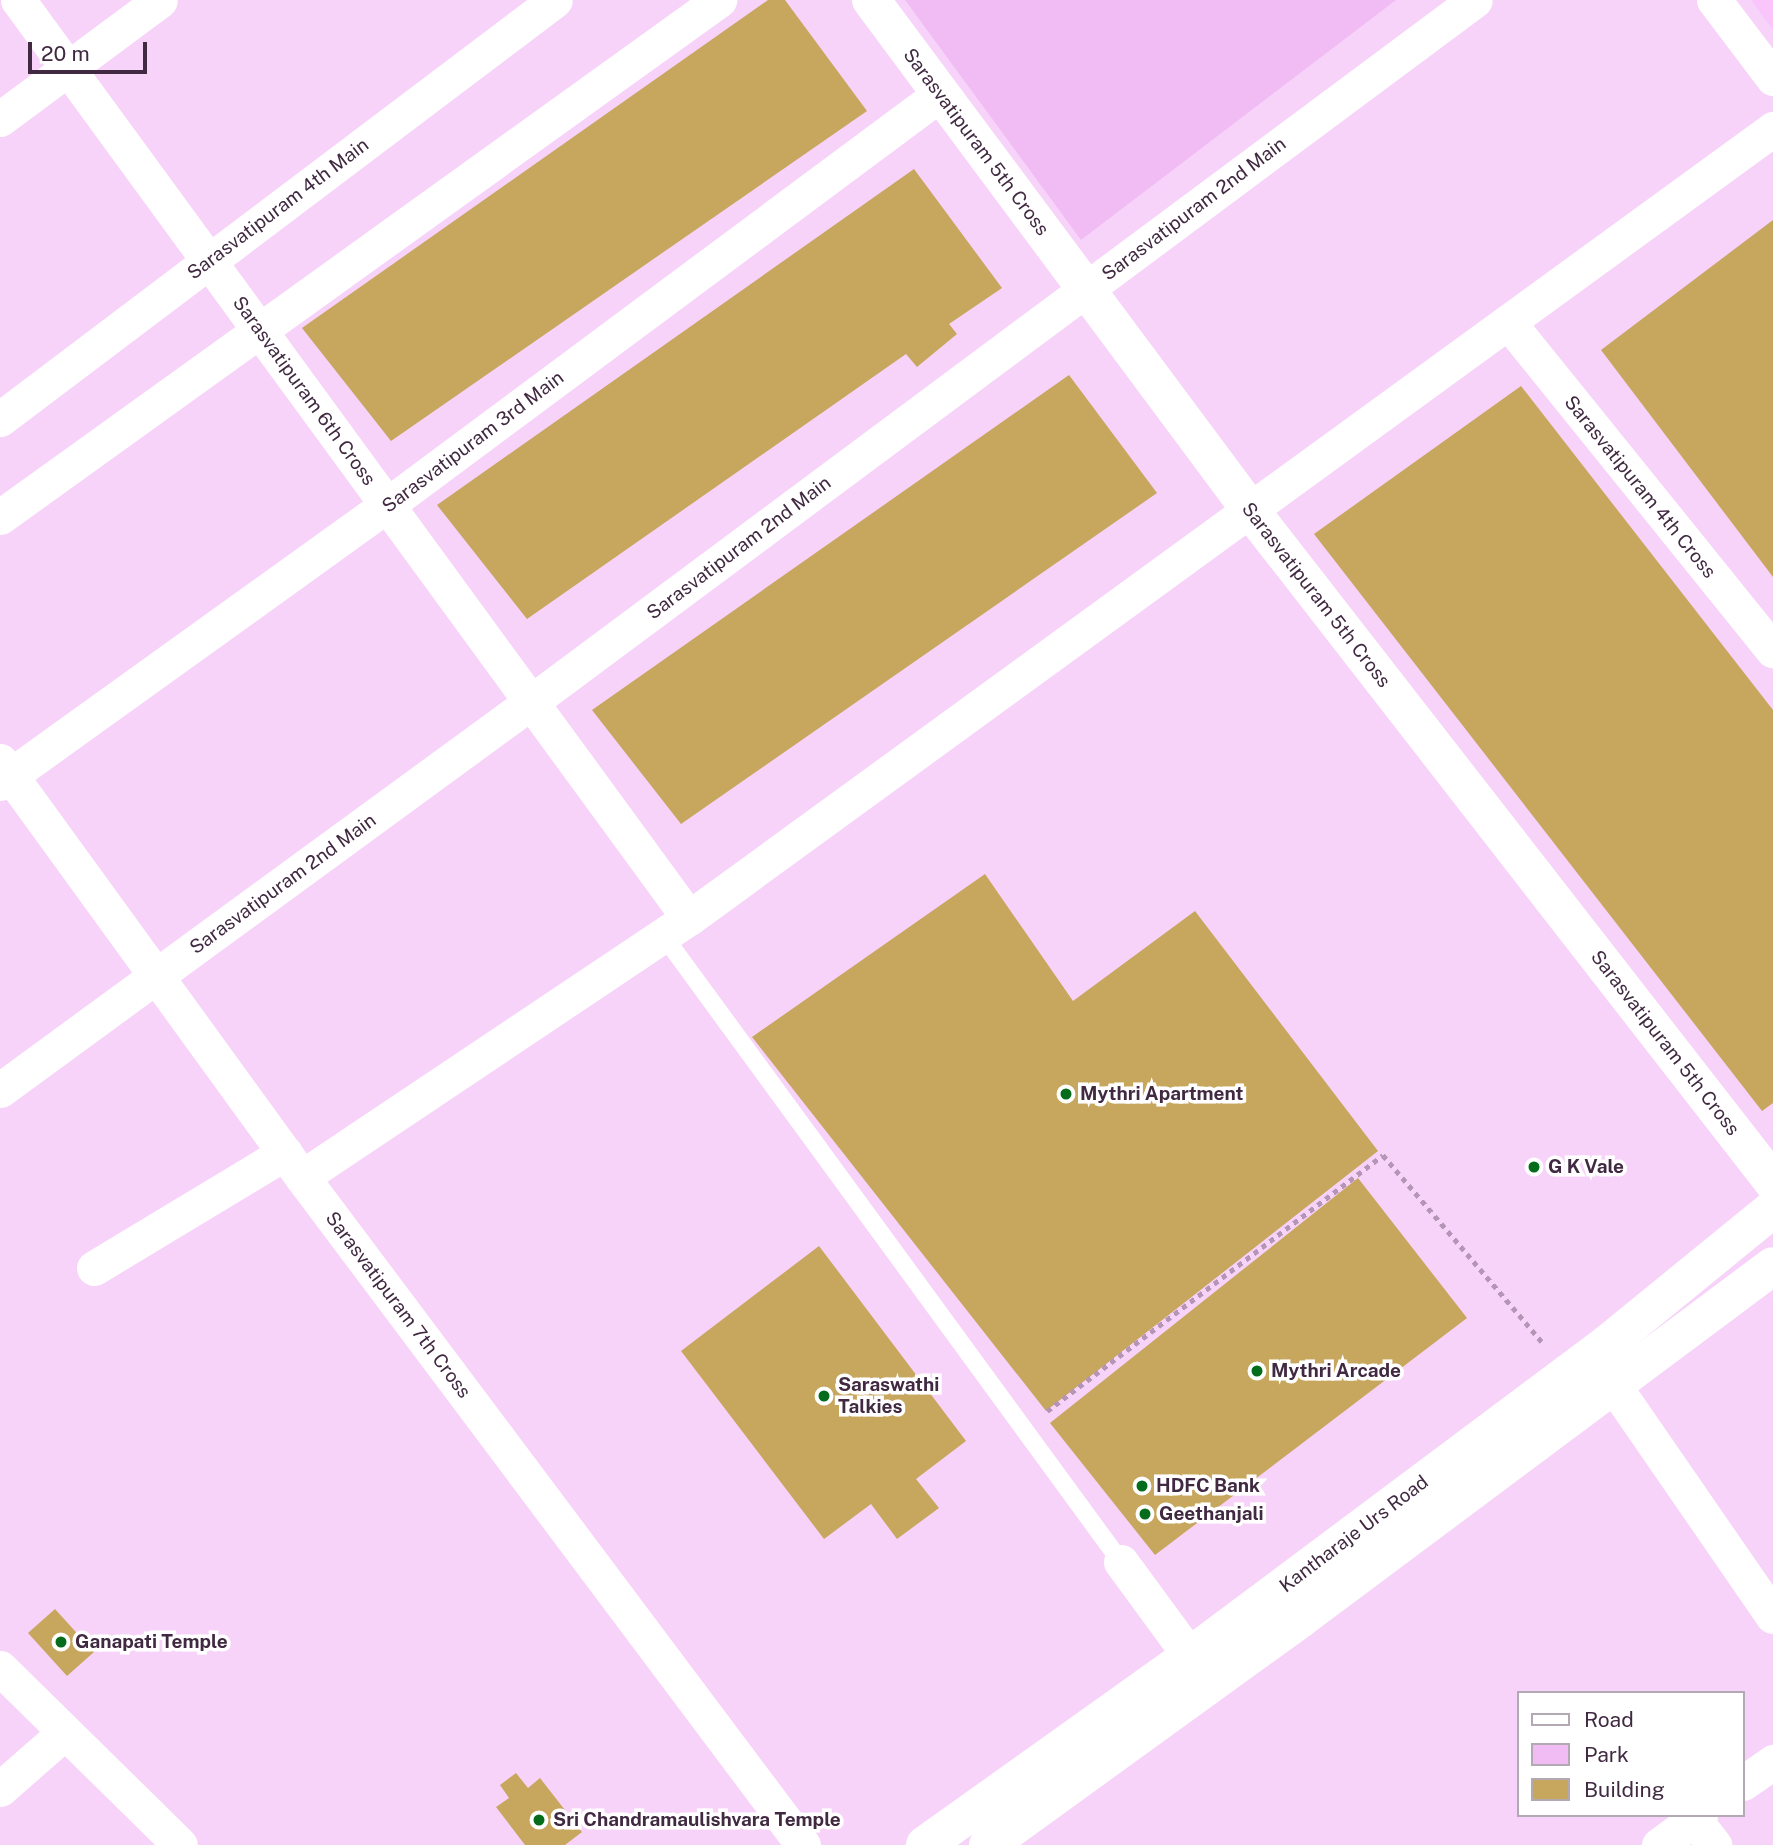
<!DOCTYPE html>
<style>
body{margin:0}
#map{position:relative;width:1773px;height:1845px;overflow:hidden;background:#f7d3f9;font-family:"Public Sans",sans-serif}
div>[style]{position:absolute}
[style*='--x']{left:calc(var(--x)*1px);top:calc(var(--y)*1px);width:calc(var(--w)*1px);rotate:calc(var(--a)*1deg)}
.built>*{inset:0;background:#f9c5fb}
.green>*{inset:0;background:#f1bbf4}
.building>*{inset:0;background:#c7a65d}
.path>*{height:4.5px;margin-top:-2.25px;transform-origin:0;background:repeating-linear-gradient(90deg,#b495b5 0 5px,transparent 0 10px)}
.service>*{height:18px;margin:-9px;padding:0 9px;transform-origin:9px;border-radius:9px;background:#fff}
.minor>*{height:35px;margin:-17.5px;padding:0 17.5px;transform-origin:17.5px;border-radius:17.5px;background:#fff}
.tertiary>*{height:38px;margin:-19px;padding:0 19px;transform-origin:19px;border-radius:19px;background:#fff}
.dots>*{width:19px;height:19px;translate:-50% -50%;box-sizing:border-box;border:4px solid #fff;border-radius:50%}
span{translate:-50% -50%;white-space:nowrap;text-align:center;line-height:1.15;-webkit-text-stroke:7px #fff;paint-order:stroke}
.street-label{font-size:19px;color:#402941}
.poi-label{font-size:19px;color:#402941;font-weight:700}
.left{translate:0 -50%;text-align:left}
.legend{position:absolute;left:1517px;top:1691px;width:228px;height:126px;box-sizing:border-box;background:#fff;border:2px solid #b3a9b3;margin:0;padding:9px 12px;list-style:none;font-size:21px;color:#402941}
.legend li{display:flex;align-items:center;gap:14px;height:35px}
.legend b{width:35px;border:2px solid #b3a9b3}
.scale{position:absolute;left:28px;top:42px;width:119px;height:32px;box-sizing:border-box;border:4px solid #402941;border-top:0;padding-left:9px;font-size:21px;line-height:24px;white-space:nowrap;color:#402941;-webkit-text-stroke:5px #fff;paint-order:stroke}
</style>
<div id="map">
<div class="built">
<div style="clip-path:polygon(1751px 0,1773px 0,1773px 30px)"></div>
</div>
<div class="green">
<div style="clip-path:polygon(905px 0,1396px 0,1081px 240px)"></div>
</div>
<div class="building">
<div style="clip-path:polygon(768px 0,785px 0,867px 111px,391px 441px,302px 328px)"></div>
<div style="clip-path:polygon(914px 169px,1002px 288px,949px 324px,957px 334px,917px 367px,906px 354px,527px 619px,437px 505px)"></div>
<div style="clip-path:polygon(1773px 220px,1773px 577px,1601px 350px)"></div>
<div style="clip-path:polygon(1069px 375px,1157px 493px,681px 824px,592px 710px)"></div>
<div style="clip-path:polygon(1521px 386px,1773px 710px,1773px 1103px,1762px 1111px,1314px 534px)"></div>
<div style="clip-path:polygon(985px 874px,1073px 1001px,1195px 911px,1378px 1151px,1046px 1411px,752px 1037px)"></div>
<div style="clip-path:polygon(1358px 1178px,1467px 1318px,1155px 1555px,1050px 1423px)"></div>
<div style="clip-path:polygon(819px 1246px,966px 1441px,916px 1479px,939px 1508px,897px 1539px,871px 1504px,824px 1539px,681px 1351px)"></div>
<div style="clip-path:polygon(55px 1609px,94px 1652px,67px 1676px,28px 1633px)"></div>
<div style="clip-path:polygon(516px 1773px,528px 1788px,540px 1778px,582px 1832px,565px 1845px,525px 1845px,496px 1807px,509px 1798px,500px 1785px)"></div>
</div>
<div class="path">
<div style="--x:1047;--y:1411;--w:422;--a:-37.3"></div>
<div style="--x:1383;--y:1155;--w:248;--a:49.6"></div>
</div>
<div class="service">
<div style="--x:663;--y:935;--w:776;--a:53.85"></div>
</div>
<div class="minor">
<div style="--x:18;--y:0;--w:1137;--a:53.84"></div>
<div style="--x:1714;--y:0;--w:98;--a:52.9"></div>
<div style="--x:0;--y:119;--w:199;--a:-36.6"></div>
<div style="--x:1508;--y:322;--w:422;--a:51.1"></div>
<div style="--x:0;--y:419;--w:695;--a:-37.05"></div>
<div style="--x:0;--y:517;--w:886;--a:-35.72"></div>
<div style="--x:0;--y:761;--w:514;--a:54.02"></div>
<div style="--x:302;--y:1177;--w:835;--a:53.13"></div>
<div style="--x:0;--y:783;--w:477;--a:-35.7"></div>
<div style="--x:387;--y:505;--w:689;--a:-36.62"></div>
<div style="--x:0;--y:1090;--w:658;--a:-36.16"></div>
<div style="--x:531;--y:702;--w:1176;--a:-36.64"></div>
<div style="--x:302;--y:1177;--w:466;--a:-33.8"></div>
<div style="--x:689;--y:918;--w:1341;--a:-36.05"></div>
<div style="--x:94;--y:1268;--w:223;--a:-31.1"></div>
<div style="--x:1612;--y:1383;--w:283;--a:55.4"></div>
<div style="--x:1121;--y:1562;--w:117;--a:53.7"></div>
<div style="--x:0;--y:1668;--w:252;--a:44.5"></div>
<div style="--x:1743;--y:1783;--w:37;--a:-35"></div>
<div style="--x:0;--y:1789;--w:86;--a:-41.2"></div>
<div style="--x:1694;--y:1819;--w:33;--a:52"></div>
<div style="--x:1659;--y:1845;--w:51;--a:-36.2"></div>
</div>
<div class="tertiary">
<div style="--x:871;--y:0;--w:637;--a:53.36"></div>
<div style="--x:1251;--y:511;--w:850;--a:52.12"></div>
<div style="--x:925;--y:1845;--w:325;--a:-35.5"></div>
<div style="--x:1190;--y:1656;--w:519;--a:-36.78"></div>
<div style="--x:1606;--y:1345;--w:215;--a:-39.2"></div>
<div style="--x:988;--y:1845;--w:385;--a:-35.9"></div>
<div style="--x:1300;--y:1619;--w:590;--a:-36.73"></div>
</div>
<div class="dots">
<div style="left:1066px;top:1094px;background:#056c1b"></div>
<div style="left:1534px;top:1167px;background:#056c1b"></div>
<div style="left:1257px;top:1371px;background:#056c1b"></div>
<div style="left:824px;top:1396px;background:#056c1b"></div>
<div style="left:1142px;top:1486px;background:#056c1b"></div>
<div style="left:1145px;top:1514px;background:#056c1b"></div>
<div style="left:61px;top:1642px;background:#056c1b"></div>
<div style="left:539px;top:1820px;background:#056c1b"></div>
</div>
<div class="street-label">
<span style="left:976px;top:142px;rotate:53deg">Sarasvatipuram 5th Cross</span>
<span style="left:278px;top:209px;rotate:-37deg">Sarasvatipuram 4th Main</span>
<span style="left:1194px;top:209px;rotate:-37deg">Sarasvatipuram 2nd Main</span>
<span style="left:304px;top:391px;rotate:54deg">Sarasvatipuram 6th Cross</span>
<span style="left:473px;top:442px;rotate:-37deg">Sarasvatipuram 3rd Main</span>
<span style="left:1640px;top:487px;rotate:51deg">Sarasvatipuram 4th Cross</span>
<span style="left:739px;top:548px;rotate:-37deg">Sarasvatipuram 2nd Main</span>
<span style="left:1316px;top:595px;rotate:52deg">Sarasvatipuram 5th Cross</span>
<span style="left:283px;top:884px;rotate:-36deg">Sarasvatipuram 2nd Main</span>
<span style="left:1665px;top:1043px;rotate:52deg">Sarasvatipuram 5th Cross</span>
<span style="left:398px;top:1305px;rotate:53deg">Sarasvatipuram 7th Cross</span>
<span style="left:1354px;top:1534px;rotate:-37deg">Kantharaje Urs Road</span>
</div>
<div class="poi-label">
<span class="left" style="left:1080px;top:1094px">Mythri Apartment</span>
<span class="left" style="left:1548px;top:1167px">G K Vale</span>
<span class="left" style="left:1271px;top:1371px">Mythri Arcade</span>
<span class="left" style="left:838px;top:1396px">Saraswathi<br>Talkies</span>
<span class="left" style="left:1156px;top:1486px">HDFC Bank</span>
<span class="left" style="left:1159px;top:1514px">Geethanjali</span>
<span class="left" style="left:75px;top:1642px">Ganapati Temple</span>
<span class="left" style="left:553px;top:1820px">Sri Chandramaulishvara Temple</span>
</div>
<ul class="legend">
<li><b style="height:9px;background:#fff"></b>Road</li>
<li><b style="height:19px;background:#f1bbf4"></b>Park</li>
<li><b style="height:19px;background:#c7a65d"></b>Building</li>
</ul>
<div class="scale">20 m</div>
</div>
